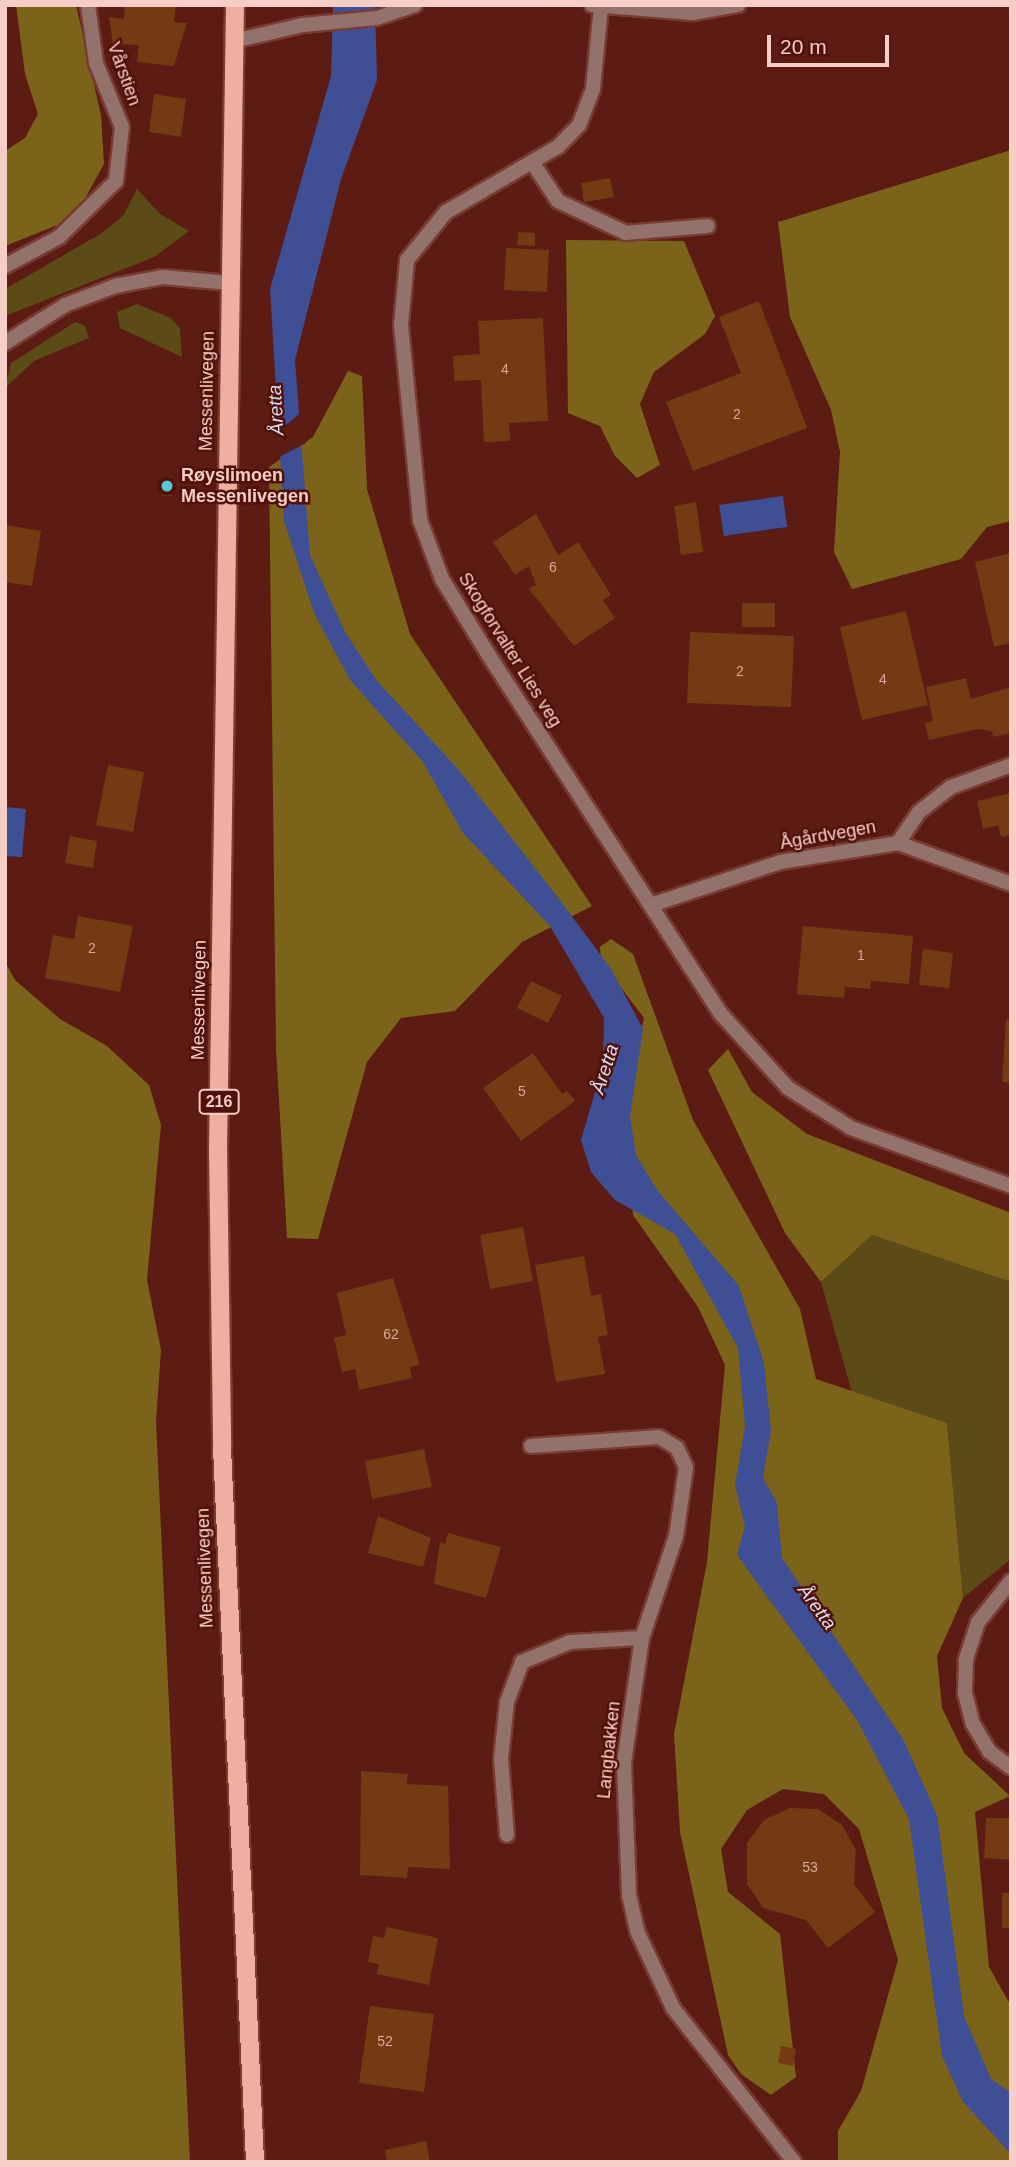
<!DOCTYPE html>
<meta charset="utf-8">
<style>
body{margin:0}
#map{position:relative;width:1016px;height:2167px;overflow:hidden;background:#5c1c13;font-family:Arial,sans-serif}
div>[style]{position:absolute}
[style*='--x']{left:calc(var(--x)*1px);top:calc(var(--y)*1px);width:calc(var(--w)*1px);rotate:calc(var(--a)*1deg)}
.green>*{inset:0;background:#5b4b17}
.forest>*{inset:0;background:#7b6419}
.water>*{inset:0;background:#3e4f96}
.pier>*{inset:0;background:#5c1c13}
.building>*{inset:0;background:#733a13}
.roads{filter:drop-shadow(2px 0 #783c33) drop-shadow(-2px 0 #783c33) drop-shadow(0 2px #783c33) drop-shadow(0 -2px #783c33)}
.service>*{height:14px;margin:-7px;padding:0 7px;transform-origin:7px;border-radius:7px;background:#93726c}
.minor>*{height:14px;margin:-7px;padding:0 7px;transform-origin:7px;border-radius:7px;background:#93726c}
.tertiary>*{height:14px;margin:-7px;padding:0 7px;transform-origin:7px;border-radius:7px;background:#93726c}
.primary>*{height:18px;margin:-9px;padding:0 9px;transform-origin:9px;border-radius:9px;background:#f0aea1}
.dots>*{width:19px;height:19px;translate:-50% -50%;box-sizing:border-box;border:4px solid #501108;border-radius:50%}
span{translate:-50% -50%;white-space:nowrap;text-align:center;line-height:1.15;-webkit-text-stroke:5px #501108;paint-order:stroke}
.number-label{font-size:14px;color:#d6a999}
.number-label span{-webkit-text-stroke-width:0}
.shield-label span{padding:2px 5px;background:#501108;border:2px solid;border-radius:5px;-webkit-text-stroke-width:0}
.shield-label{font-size:16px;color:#f7cec6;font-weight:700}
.street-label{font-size:18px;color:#f7cec6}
.poi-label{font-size:18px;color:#f7cec6;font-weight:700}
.left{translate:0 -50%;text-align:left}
.water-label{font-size:19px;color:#d8dff4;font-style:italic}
.frame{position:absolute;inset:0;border:7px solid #f7cec6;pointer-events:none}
.scale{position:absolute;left:767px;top:35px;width:122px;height:32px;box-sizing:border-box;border:4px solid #f7cec6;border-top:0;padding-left:9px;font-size:21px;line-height:24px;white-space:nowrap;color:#f7cec6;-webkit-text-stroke:5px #501108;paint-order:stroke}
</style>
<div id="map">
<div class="green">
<div style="clip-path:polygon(137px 189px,160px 214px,189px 231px,154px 257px,5px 316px,5px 289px,102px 233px,123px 216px)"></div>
<div style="clip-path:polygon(137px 304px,171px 318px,180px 329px,182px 357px,120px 328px,117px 312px)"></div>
<div style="clip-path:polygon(75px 322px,85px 326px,89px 338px,34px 361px,5px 388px,11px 363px)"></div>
<div style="clip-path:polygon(872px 1235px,1011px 1282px,1011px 1559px,963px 1598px,947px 1424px,852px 1393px,821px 1282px)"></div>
</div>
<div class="forest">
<div style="clip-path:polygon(16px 5px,76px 5px,101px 115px,104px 164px,79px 209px,60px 224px,5px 246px,5px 151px,25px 138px,38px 114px,25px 74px)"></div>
<div style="clip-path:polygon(1011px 150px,1011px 521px,987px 527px,961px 559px,852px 589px,834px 552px,840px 452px,831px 410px,790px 317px,778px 222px)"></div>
<div style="clip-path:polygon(566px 240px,684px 241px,715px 316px,705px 334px,654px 372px,640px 404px,660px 465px,637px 478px,615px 456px,600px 426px,568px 413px)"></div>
<div style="clip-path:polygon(348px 371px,362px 376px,367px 489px,410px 634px,592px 906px,522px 942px,455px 1011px,401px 1018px,367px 1062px,318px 1239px,287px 1238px,276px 1048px,269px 467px,313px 437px)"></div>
<div style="clip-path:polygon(611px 939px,633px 954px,693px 1120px,800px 1309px,816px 1379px,947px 1423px,963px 1598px,937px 1656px,942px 1708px,964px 1753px,1010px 1796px,975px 1812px,989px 1967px,1011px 2006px,1011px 2162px,838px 2162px,838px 2131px,861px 2091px,898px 1960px,859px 1829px,824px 1794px,783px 1789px,747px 1810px,721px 1849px,728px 1892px,780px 1934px,796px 2077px,771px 2095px,741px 2074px,728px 2055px,680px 1832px,674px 1734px,707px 1562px,725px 1365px,698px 1307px,633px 1215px,626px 1104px,644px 1018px,601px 961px,600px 947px)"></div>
<div style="clip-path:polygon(5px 962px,15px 980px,60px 1019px,107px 1046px,149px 1085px,161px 1125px,147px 1280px,161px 1350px,156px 1421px,190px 2162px,5px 2162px)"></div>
<div style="clip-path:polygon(728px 1049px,752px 1092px,807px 1134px,1011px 1213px,1011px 1282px,872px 1235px,821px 1282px,785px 1233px,708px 1070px)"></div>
</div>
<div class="water">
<div style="clip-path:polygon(333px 5px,375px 5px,377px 80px,341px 179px,295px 360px,310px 555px,345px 632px,377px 681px,458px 769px,559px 899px,611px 969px,643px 1029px,630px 1116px,636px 1155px,657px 1190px,739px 1286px,764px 1363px,771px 1431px,763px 1478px,777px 1503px,782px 1558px,904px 1741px,937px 1815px,964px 2016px,991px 2079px,1011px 2093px,1011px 2154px,963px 2102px,942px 2056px,909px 1819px,857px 1720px,737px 1555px,745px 1526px,735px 1485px,745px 1426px,738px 1348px,675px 1234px,615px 1200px,591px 1172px,581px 1140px,603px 1065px,604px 1018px,550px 926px,463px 833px,423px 762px,350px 680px,314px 613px,284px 521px,270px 289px,331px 76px)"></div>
<div style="clip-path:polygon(783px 496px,787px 527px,724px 536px,719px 505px)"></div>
<div style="clip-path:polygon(5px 807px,26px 809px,22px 857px,5px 856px)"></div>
</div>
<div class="pier">
<div style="clip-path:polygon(304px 410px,306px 443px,276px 459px,274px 435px)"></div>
</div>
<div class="building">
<div style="clip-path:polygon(125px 5px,176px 5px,174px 22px,187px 23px,174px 66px,137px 62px,139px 45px,113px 44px,109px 17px,124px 19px)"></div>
<div style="clip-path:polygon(154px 94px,186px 99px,181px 137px,149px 132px)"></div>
<div style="clip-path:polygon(610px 178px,614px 197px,584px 202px,581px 183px)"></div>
<div style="clip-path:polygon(518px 232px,535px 233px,535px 246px,517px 245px)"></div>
<div style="clip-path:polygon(506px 248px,549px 250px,547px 292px,504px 290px)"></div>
<div style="clip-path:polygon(759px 301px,807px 428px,693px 471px,666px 402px,741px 373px,719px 317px)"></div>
<div style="clip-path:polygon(543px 318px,548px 421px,509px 423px,510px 441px,484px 442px,481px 380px,454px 381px,453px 356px,480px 354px,478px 321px)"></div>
<div style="clip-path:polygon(172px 476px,172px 496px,162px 496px,162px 477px)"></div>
<div style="clip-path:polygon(696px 502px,703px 552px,681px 555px,674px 506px)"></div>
<div style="clip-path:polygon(536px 514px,558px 555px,578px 542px,611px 595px,603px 600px,615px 618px,574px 646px,529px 589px,536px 585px,529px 566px,515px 575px,493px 542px)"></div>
<div style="clip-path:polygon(5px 525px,41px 531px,32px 586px,5px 582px)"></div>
<div style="clip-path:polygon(1011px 553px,1011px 643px,994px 647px,975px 562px)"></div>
<div style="clip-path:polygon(742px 603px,775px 603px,775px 627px,742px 627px)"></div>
<div style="clip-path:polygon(906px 611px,928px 705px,862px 720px,840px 627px)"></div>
<div style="clip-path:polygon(690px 632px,794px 636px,791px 707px,687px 703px)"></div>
<div style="clip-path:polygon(966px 678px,971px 699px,1011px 687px,1011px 733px,993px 737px,992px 731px,978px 729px,929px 740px,925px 723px,933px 721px,926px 687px)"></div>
<div style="clip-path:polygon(108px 765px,144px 772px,133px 832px,96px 825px)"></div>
<div style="clip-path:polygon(1011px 793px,1011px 835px,1001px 837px,998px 825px,983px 829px,977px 801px)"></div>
<div style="clip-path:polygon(70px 836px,97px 841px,93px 868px,65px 863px)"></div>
<div style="clip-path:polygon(78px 916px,133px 926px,120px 992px,45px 978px,53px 935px,74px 939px)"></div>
<div style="clip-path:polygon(803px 926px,913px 936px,909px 984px,871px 981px,870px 989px,845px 987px,844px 998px,797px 994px)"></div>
<div style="clip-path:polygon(923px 949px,953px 953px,949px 988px,919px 985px)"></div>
<div style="clip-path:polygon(531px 981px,562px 996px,548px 1023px,517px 1008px)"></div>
<div style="clip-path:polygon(1006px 1020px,1011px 1020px,1011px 1083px,1002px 1082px)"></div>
<div style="clip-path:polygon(533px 1053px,562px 1094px,567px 1091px,575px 1101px,521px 1141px,483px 1088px)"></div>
<div style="clip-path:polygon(523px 1227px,533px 1281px,490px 1289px,480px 1235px)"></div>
<div style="clip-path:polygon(584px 1256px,591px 1296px,601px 1294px,608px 1335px,598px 1337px,605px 1374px,556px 1382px,535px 1265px)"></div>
<div style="clip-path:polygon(393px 1278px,420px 1365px,410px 1367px,412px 1378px,359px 1390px,355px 1369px,342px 1372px,334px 1338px,346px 1335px,337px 1293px)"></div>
<div style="clip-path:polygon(424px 1449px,432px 1487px,372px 1499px,365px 1461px)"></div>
<div style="clip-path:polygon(378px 1516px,431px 1538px,423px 1567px,368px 1553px)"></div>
<div style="clip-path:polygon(448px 1533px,501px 1547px,486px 1598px,434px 1584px,440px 1542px,445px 1544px)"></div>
<div style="clip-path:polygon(361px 1771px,408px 1774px,407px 1784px,448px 1786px,450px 1869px,408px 1867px,407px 1878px,360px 1875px)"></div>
<div style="clip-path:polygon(790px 1808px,818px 1809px,842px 1825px,856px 1850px,854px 1884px,875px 1912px,828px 1948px,806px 1920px,763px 1908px,747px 1884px,747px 1843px,764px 1820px)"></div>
<div style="clip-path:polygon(986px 1818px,1011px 1818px,1011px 1860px,984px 1858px)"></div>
<div style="clip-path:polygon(1002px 1893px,1011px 1893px,1011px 1928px,1002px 1928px)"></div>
<div style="clip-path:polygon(387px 1927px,438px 1938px,429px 1985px,377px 1974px,379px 1964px,368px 1962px,373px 1936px,384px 1938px)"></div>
<div style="clip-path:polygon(370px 2006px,434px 2014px,424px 2092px,359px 2083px)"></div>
<div style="clip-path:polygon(781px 2046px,796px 2049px,793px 2066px,778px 2063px)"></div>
<div style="clip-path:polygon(426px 2141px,430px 2162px,387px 2162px,385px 2150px)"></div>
</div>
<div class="roads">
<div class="service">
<div style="--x:898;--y:843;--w:37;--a:-56"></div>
<div style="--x:919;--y:812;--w:41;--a:-38"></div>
<div style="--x:951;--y:787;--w:64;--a:-20.1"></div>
<div style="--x:507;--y:1835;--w:76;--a:-94.5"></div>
<div style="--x:501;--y:1759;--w:57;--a:-84"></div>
<div style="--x:507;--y:1702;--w:43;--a:-69.4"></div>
<div style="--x:522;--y:1662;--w:52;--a:-22.6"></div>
<div style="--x:570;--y:1642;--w:72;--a:-3.2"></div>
</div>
<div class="minor">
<div style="--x:601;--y:6;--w:83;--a:95.5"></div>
<div style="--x:593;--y:89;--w:39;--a:111"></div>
<div style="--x:579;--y:125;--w:29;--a:134"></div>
<div style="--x:559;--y:146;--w:131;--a:149.7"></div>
<div style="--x:446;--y:212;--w:62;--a:129.1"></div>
<div style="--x:407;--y:260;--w:65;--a:95.3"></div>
<div style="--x:401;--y:325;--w:196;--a:84.4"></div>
<div style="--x:420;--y:520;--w:63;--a:69.6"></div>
<div style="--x:442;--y:579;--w:88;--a:58.5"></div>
<div style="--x:488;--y:654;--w:429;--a:57.1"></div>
<div style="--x:721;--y:1014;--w:100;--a:47.8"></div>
<div style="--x:788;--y:1088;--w:75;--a:32.4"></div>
<div style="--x:851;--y:1128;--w:170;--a:19.9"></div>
<div style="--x:532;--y:162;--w:47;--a:56.3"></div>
<div style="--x:558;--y:201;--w:75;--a:25.2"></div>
<div style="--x:626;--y:233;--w:82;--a:-4.9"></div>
<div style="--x:5;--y:266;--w:61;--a:-28.2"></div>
<div style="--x:59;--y:237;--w:80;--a:-44.5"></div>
<div style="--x:116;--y:181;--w:54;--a:-83.7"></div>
<div style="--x:122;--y:127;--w:69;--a:-112.1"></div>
<div style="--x:96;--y:63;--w:59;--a:-97.9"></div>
<div style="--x:5;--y:343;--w:71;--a:-32.3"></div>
<div style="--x:65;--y:305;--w:53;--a:-20.8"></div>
<div style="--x:115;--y:286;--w:49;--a:-10.6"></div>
<div style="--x:163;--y:277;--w:67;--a:5.1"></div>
<div style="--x:651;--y:905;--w:136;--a:-18.4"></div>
<div style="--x:780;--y:862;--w:120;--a:-9.1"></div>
<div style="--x:898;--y:843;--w:120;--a:19.9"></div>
<div style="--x:531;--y:1446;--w:128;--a:-4"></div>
<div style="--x:659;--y:1437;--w:21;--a:31"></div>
<div style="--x:677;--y:1448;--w:21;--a:65"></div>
<div style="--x:686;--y:1467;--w:70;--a:98.2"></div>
<div style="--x:676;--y:1536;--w:108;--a:108.4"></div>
<div style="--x:642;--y:1638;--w:126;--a:98.2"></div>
<div style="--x:624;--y:1763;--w:132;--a:87.8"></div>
<div style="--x:629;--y:1895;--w:37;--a:77"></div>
<div style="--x:637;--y:1931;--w:85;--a:64.9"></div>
<div style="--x:673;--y:2008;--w:196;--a:51.8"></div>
<div style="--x:1011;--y:1581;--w:53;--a:128.8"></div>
<div style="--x:978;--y:1622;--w:40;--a:108"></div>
<div style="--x:966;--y:1660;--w:33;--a:92"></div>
<div style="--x:965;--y:1693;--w:32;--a:76"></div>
<div style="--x:973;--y:1724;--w:33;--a:59"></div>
<div style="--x:990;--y:1752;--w:26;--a:37"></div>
</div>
<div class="tertiary">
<div style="--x:592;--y:5;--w:101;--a:4.5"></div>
<div style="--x:693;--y:13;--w:46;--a:-10.1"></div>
<div style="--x:234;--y:41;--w:71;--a:-13.1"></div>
<div style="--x:303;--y:25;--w:74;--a:-5.4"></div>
<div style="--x:377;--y:18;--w:40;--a:-18.9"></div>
</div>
<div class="primary">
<div style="--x:235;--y:5;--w:1143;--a:90.85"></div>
<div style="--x:218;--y:1148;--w:300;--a:89.2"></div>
<div style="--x:222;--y:1448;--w:715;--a:87.35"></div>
</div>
</div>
<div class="dots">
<div style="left:167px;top:486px;background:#55cadf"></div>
</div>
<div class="number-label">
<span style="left:505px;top:369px">4</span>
<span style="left:737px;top:414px">2</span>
<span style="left:553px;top:567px">6</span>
<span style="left:740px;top:671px">2</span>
<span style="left:883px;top:679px">4</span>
<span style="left:92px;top:948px">2</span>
<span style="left:861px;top:955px">1</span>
<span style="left:522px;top:1091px">5</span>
<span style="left:391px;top:1334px">62</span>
<span style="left:810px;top:1867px">53</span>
<span style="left:385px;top:2041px">52</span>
</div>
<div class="shield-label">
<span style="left:219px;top:1102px">216</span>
</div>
<div class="street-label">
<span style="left:124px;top:74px;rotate:70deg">Vårstien</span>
<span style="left:207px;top:391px;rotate:-89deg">Messenlivegen</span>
<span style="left:510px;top:650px;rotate:58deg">Skogforvalter Lies veg</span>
<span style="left:828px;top:835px;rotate:-10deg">Ågårdvegen</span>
<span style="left:199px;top:1000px;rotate:-89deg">Messenlivegen</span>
<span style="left:205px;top:1568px;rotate:-92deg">Messenlivegen</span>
<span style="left:609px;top:1750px;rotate:-84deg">Langbakken</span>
</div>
<div class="poi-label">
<span class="left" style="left:181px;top:486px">Røyslimoen<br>Messenlivegen</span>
</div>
<div class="water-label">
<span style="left:276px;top:410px;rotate:-93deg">Åretta</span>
<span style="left:605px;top:1069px;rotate:-72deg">Åretta</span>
<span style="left:817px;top:1607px;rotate:54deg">Åretta</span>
</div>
<div class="frame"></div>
<div class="scale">20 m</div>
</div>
